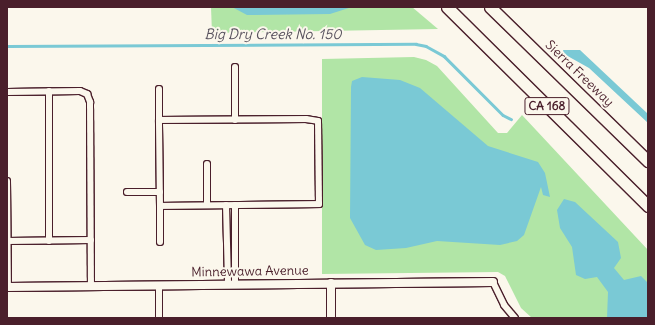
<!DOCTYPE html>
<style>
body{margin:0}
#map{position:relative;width:655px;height:325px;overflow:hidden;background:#fbf7ec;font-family:Delius,sans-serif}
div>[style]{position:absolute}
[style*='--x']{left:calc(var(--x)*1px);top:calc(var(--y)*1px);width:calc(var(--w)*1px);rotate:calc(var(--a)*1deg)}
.green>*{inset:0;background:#b1e5a6}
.water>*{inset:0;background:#7ac9d5}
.stream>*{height:2.5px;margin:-1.25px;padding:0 1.25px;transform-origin:1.25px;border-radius:1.25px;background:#7ac9d5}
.roads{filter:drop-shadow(1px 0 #4a1f2b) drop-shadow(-1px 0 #4a1f2b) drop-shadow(0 1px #4a1f2b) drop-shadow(0 -1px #4a1f2b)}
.street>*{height:6px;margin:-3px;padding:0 3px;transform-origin:3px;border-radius:3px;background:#fbf7ec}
.secondary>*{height:8px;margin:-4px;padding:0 4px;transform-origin:4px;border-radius:4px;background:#fbf7ec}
.highway>*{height:11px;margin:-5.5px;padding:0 5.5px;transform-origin:5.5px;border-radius:5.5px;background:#fbf7ec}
span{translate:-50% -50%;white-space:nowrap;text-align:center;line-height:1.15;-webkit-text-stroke:4px #fbf7ec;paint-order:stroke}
.shield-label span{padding:1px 3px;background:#fbf7ec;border:1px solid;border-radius:3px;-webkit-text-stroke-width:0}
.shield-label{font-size:12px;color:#4a1f2b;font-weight:700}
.street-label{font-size:13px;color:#4a1f2b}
.water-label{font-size:14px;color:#58525e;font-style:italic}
.frame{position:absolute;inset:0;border:8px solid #4a1f2b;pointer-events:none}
</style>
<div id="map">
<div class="green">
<div style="clip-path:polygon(211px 7px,412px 7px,438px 29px,212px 33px)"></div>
<div style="clip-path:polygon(414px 57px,426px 60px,437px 66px,498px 133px,507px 133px,522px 115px,648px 250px,648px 318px,532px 318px,521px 308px,505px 276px,498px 272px,322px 274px,322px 59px)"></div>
</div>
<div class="water">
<div style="clip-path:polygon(232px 7px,352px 7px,330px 14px,247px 15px)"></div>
<div style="clip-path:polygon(563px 50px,580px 50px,648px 114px,648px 123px,589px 68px,564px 54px)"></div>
<div style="clip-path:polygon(362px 77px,400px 80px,420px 88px,488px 146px,538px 162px,545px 173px,550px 197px,543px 195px,541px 187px,524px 235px,517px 241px,500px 245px,437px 241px,406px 248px,376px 250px,365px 245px,350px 218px,351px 87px,352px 81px)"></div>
<div style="clip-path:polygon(564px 199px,575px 202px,618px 242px,621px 258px,614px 268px,624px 280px,641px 276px,648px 283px,648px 318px,607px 318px,608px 292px,597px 277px,585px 279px,576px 275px,572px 247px,560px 228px,557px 210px)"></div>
</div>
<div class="stream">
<div style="--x:7;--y:46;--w:409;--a:-0.3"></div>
<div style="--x:416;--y:44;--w:10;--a:11"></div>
<div style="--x:426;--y:46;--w:21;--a:29"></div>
<div style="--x:444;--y:56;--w:83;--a:45"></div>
<div style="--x:503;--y:115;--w:9;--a:27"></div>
</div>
<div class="roads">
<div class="street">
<div style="--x:235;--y:67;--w:53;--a:90"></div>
<div style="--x:159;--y:89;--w:31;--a:90"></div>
<div style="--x:7;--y:92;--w:73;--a:-0.8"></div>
<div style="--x:80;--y:91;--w:8;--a:23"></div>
<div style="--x:87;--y:94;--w:9;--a:69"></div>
<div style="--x:90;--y:102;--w:184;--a:89.7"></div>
<div style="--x:306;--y:119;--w:12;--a:9"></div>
<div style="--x:318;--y:121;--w:83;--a:89.3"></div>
<div style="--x:319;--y:204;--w:159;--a:179.3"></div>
<div style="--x:160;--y:206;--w:86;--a:-90.7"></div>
<div style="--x:159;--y:120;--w:147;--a:-0.4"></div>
<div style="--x:207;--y:164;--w:41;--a:90"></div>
<div style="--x:7;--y:181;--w:106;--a:89.5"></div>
<div style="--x:127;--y:192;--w:33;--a:0"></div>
<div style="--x:226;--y:205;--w:79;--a:88.5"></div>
<div style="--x:235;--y:205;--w:79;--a:90"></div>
<div style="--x:7;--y:241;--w:84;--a:-0.7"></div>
<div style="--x:49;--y:241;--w:150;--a:-90"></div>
<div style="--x:160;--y:242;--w:36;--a:-90"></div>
<div style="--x:493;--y:282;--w:25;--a:64"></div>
<div style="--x:504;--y:305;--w:17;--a:50"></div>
<div style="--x:159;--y:285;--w:33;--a:90"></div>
</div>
<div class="secondary">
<div style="--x:331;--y:283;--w:35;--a:90"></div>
<div style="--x:7;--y:287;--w:486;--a:-0.6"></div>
</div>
<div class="highway">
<div style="--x:447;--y:7;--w:283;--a:44.7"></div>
<div style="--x:490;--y:7;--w:221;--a:44.3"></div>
</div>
</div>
<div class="shield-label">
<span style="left:547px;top:106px">CA 168</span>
</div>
<div class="street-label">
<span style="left:579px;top:74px;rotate:44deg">Sierra Freeway</span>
<span style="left:250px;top:272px;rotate:-1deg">Minnewawa Avenue</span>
</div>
<div class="water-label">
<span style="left:273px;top:34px">Big Dry Creek No. 150</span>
</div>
<div class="frame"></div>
</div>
